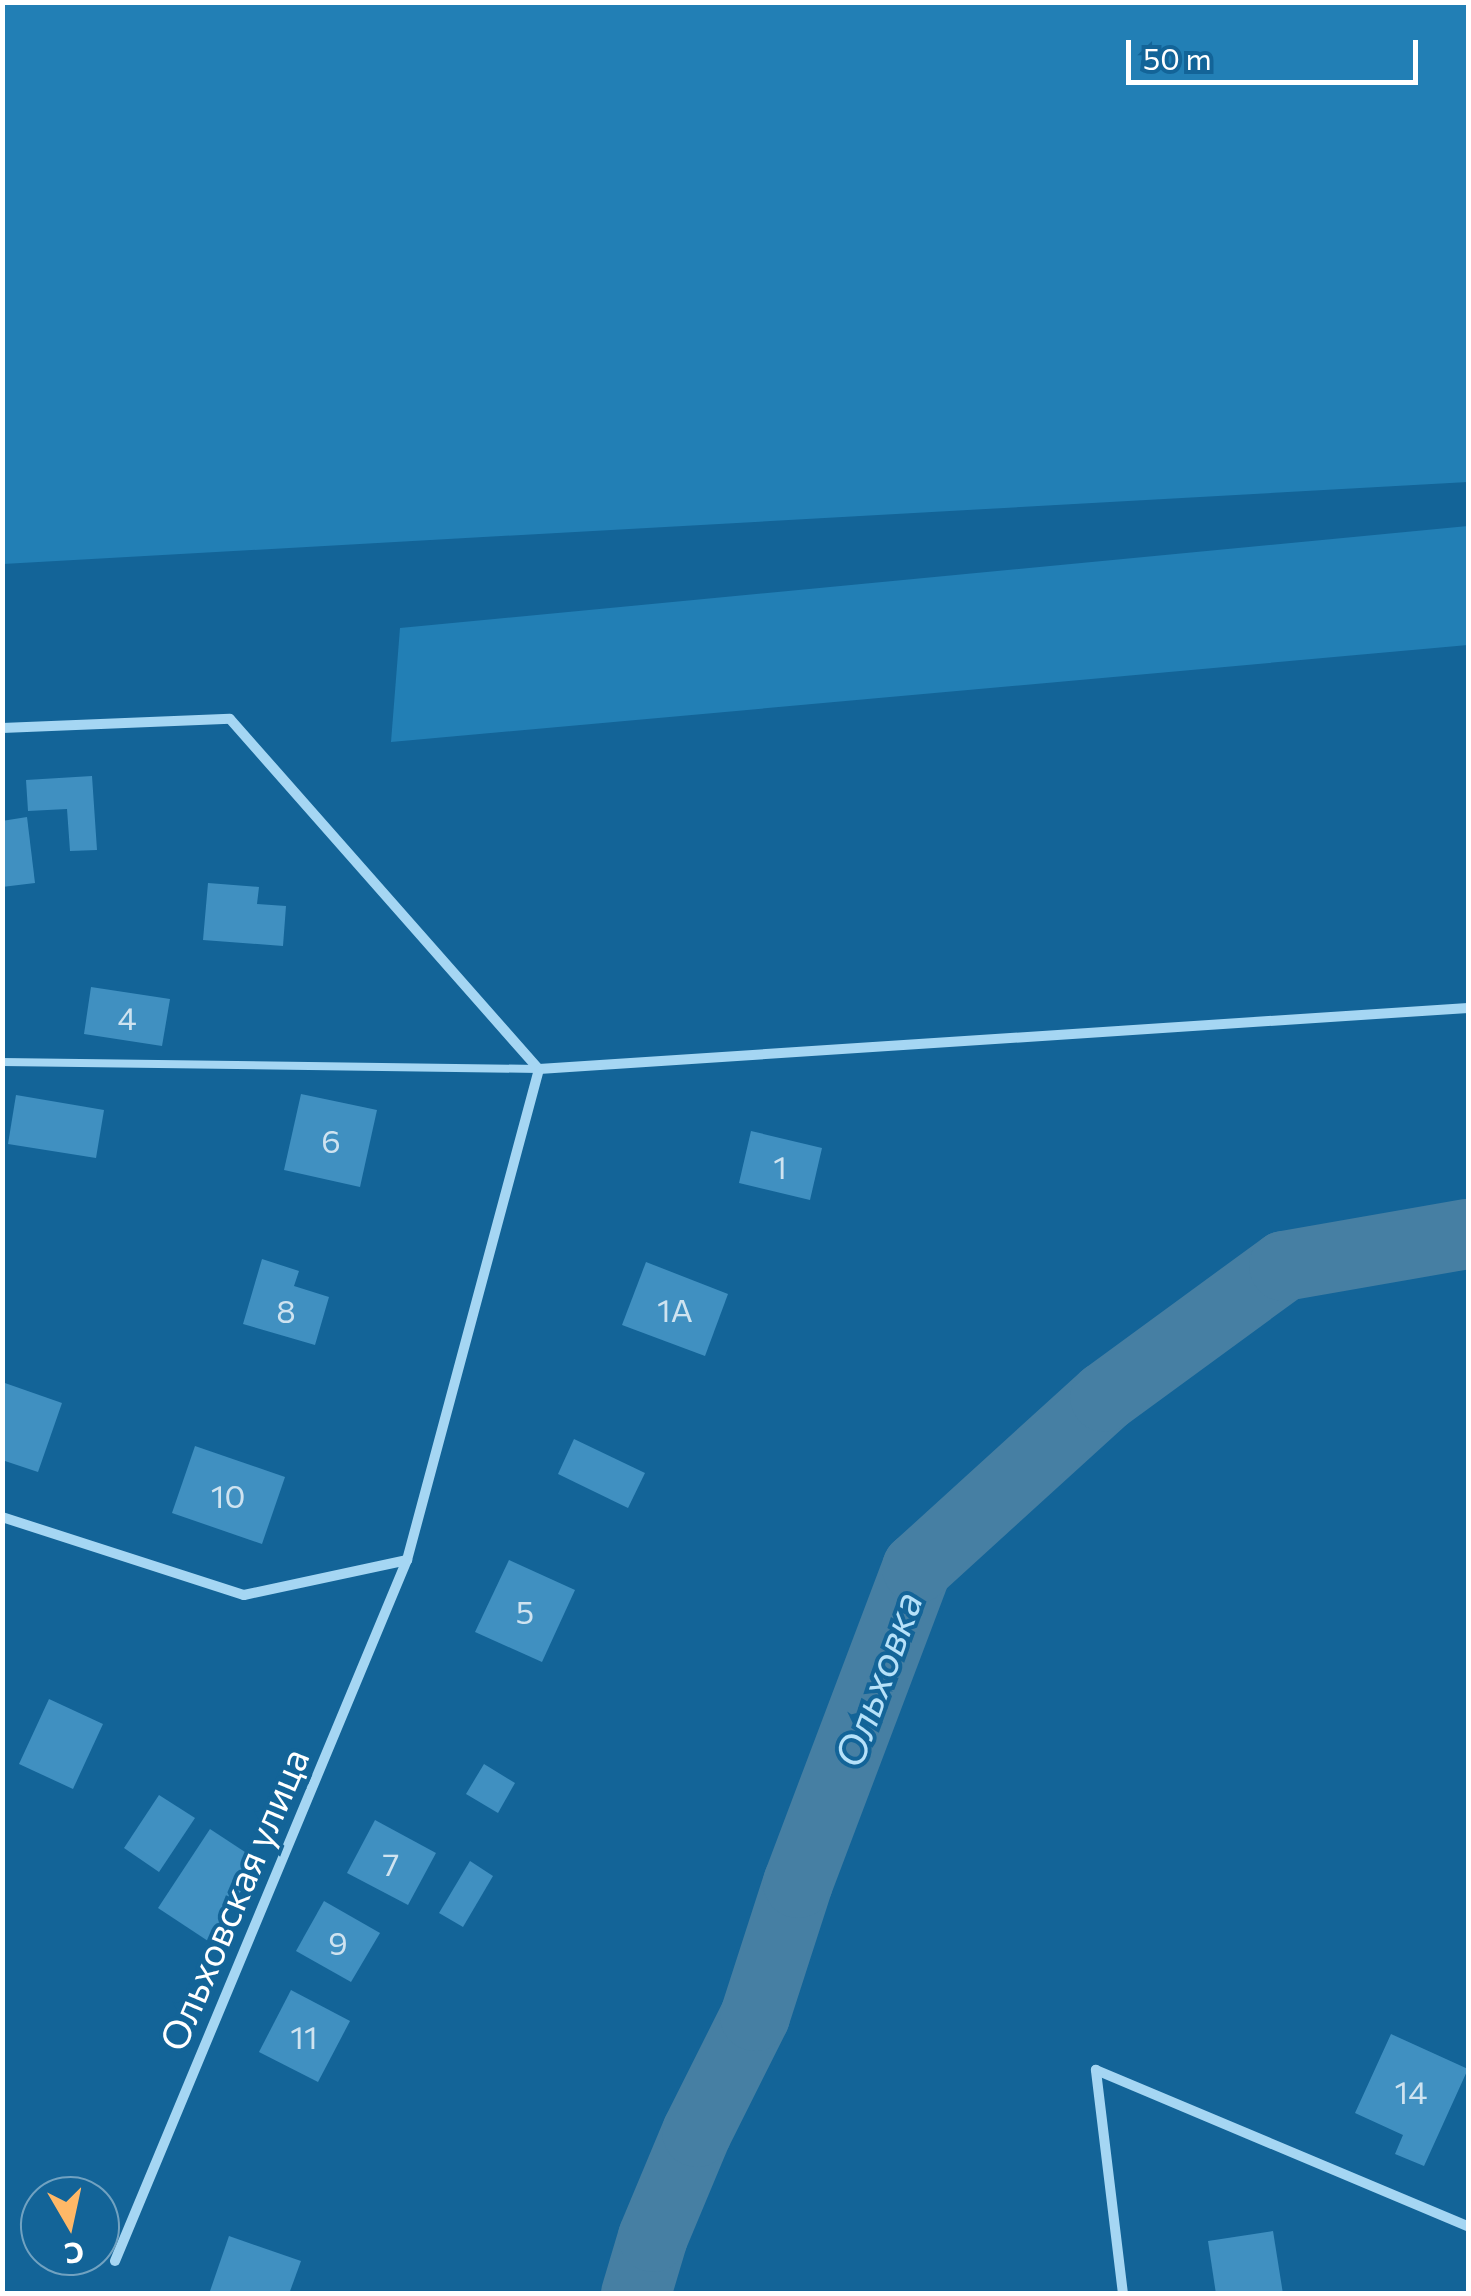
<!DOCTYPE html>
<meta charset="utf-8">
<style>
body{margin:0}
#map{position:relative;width:1471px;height:2296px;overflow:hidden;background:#136498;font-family:Commissioner,sans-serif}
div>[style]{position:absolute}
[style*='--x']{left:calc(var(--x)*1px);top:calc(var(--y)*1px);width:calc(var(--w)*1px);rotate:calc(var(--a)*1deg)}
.green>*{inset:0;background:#227fb5}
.river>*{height:70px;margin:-35px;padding:0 35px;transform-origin:35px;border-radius:35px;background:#467fa3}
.building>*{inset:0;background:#4090c1}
.service>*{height:8px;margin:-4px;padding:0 4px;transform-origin:4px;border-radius:4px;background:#a5d6f3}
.minor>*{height:10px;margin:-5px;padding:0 5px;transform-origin:5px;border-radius:5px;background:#a5d6f3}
span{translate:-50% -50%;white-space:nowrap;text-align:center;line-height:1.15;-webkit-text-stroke:8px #136498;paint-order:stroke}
.number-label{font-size:32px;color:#cfe3f0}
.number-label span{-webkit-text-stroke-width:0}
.street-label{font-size:38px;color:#fff}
.water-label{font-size:40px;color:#b6e1f9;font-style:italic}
.frame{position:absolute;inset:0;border:5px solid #fff;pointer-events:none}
.north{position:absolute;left:20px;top:2176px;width:100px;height:100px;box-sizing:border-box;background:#136498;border:2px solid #71a2c1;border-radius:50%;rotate:171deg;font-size:28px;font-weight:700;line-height:40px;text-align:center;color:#fff}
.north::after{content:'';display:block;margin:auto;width:35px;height:45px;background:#ffb867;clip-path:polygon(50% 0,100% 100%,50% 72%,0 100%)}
.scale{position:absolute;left:1126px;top:40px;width:292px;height:45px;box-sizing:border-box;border:5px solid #fff;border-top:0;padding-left:12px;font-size:30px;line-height:35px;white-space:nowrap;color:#fff;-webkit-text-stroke:8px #136498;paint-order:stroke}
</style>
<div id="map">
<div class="green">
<div style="clip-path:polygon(3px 2px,1468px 3px,1468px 482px,3px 564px)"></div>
<div style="clip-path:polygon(1468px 526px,1468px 645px,391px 742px,400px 628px)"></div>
</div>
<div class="river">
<div style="--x:636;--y:2294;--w:59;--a:-73.4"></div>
<div style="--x:653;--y:2237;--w:114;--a:-67.3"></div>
<div style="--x:697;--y:2132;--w:130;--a:-63.4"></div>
<div style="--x:755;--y:2016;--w:140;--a:-72.1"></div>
<div style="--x:798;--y:1883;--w:337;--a:-69.3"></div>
<div style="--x:917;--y:1568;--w:254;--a:-42.3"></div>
<div style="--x:1105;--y:1397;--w:222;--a:-36.2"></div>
<div style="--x:1284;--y:1266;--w:187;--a:-9.9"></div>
</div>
<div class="building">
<div style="clip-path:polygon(92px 776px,97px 850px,70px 851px,67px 809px,28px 811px,26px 780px)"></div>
<div style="clip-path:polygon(27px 817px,35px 883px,2px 887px,2px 821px)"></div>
<div style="clip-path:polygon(208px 883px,259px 887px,257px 904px,286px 906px,283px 946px,203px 940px)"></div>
<div style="clip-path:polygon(91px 987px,170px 999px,162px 1046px,84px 1034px)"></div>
<div style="clip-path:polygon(301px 1094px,377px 1110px,360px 1187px,284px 1170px)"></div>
<div style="clip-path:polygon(16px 1095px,104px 1110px,96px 1158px,8px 1144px)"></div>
<div style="clip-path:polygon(751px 1131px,822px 1148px,810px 1200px,739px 1183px)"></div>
<div style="clip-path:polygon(262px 1259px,299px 1271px,294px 1286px,329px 1297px,315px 1345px,243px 1324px)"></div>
<div style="clip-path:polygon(646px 1262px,728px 1294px,705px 1356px,622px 1325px)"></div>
<div style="clip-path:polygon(2px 1382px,62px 1403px,38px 1472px,2px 1460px)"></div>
<div style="clip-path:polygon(574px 1439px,645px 1473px,628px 1508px,558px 1474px)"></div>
<div style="clip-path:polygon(195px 1446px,285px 1477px,262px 1544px,172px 1513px)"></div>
<div style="clip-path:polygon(509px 1560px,575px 1590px,542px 1662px,475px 1632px)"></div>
<div style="clip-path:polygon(49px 1699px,103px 1724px,73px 1789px,19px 1764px)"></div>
<div style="clip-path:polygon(484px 1764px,515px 1783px,498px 1813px,466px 1794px)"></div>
<div style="clip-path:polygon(159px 1795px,195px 1818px,159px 1872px,124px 1848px)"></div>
<div style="clip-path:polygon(375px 1820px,436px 1853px,408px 1905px,347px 1873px)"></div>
<div style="clip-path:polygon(210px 1829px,260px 1862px,208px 1941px,158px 1908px)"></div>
<div style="clip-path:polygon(470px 1861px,493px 1876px,463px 1927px,439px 1913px)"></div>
<div style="clip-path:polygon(324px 1901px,380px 1933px,351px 1982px,296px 1951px)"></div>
<div style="clip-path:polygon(291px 1990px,350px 2021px,318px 2082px,259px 2052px)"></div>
<div style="clip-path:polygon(1391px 2034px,1468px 2069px,1424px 2166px,1395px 2154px,1403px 2135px,1355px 2113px)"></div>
<div style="clip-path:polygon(1273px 2231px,1283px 2294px,1216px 2294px,1208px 2241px)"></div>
<div style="clip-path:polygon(229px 2236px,301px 2261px,289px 2294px,209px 2294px)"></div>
</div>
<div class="service">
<div style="--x:2;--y:1062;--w:537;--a:0.75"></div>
</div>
<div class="minor">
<div style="--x:2;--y:728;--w:228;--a:-2.3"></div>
<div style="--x:230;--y:719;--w:467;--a:48.6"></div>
<div style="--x:539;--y:1069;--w:931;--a:-3.76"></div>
<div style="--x:2;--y:1517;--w:254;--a:17.9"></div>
<div style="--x:244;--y:1595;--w:167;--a:-12.1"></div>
<div style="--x:115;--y:2261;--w:759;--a:-67.39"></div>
<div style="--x:407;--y:1560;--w:508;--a:-74.95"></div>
<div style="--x:1123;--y:2294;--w:226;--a:-96.9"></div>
<div style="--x:1096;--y:2070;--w:403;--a:22.8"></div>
</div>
<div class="number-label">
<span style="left:127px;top:1017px">4</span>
<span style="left:331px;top:1140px">6</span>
<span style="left:780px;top:1166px">1</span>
<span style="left:675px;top:1309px">1А</span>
<span style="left:286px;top:1310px">8</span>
<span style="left:228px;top:1495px">10</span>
<span style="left:525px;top:1611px">5</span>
<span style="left:391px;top:1863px">7</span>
<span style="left:338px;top:1942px">9</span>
<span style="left:304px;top:2036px">11</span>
<span style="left:1411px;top:2091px">14</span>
</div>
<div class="street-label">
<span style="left:233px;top:1899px;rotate:-67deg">Ольховская улица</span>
</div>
<div class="water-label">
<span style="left:877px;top:1679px;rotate:-70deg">Ольховка</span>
</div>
<div class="frame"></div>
<div class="north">С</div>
<div class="scale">50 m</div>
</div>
